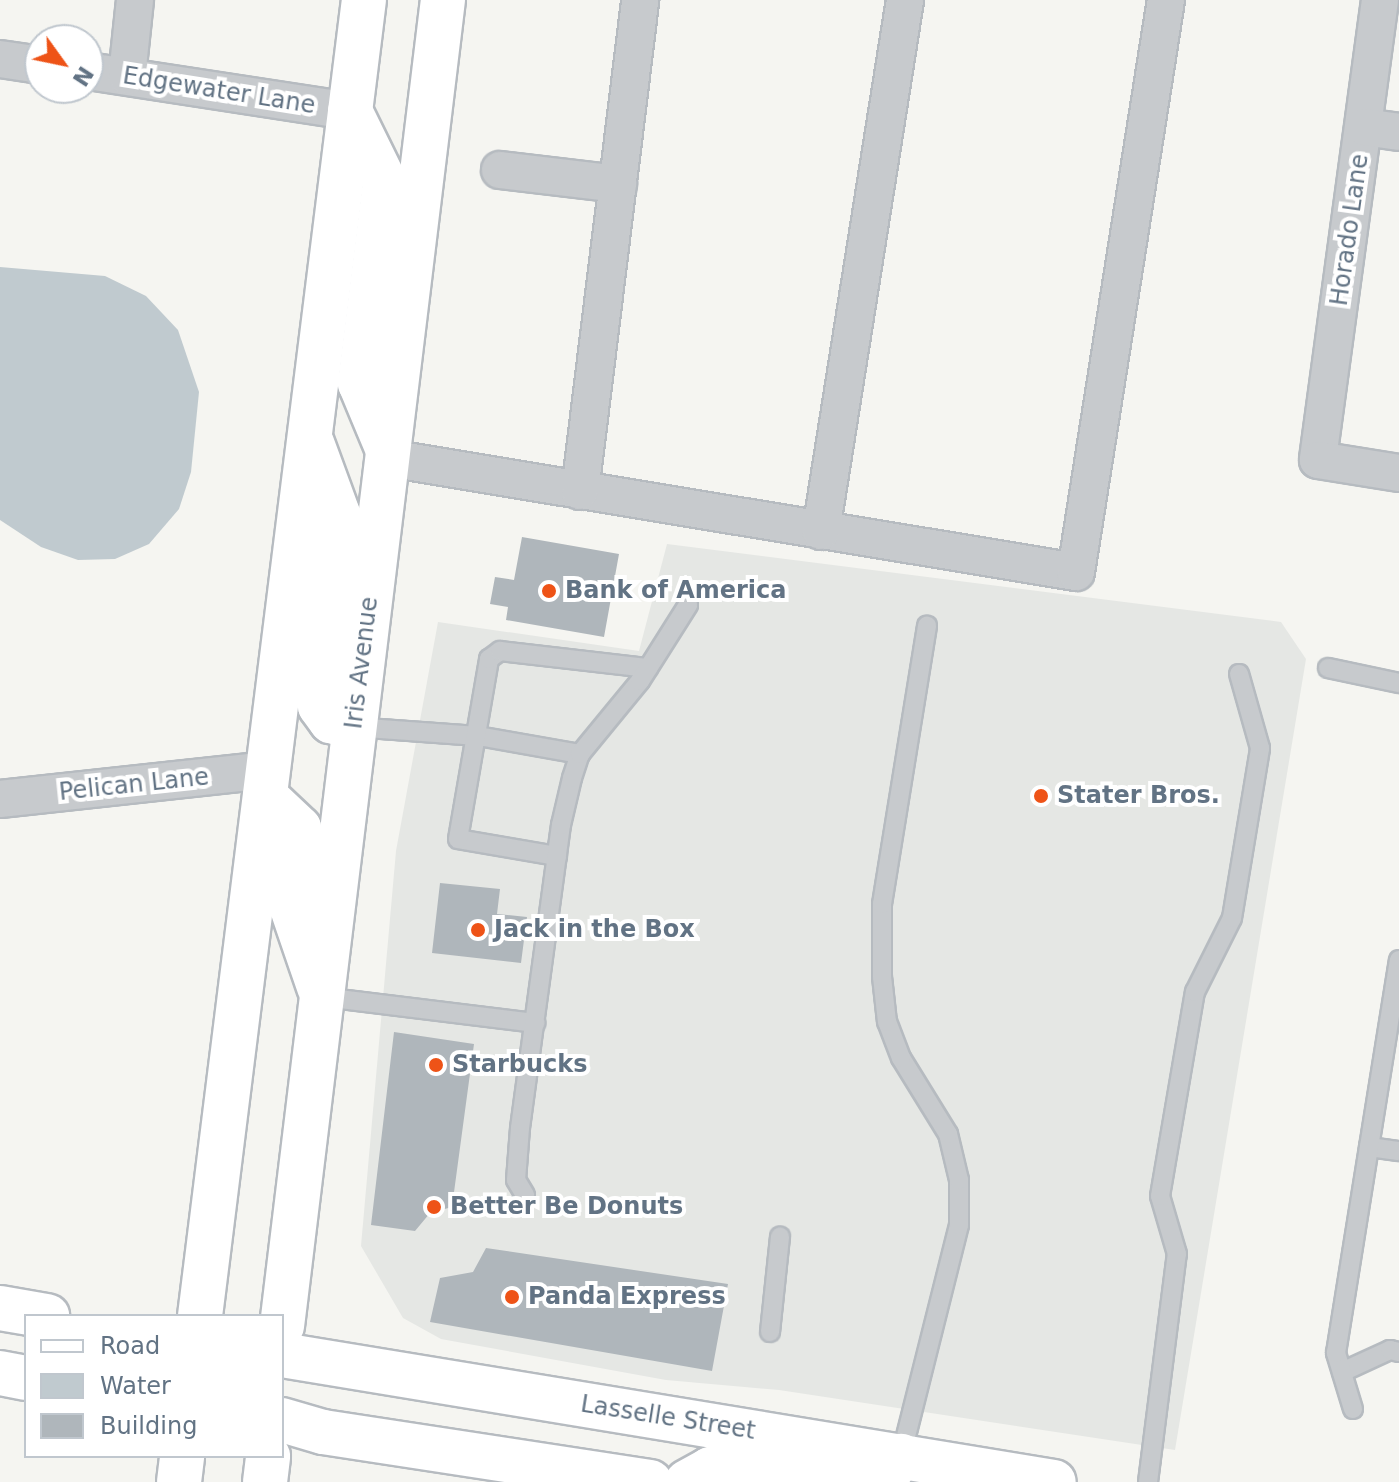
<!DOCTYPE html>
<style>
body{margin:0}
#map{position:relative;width:1399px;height:1482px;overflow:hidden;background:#f5f5f1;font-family:"DejaVu Sans",sans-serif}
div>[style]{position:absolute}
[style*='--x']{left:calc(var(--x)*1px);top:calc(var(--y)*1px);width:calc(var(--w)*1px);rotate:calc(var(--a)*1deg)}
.built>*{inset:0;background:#e5e7e4}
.water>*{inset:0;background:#c0cacf}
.building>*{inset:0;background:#afb6bb}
.roads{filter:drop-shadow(2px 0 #b6bbc0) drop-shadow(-2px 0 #b6bbc0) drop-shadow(0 2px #b6bbc0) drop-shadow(0 -2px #b6bbc0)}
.lane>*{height:18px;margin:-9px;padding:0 9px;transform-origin:9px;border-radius:9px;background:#c7cacd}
.street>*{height:36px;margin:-18px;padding:0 18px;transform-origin:18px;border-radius:18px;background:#c7cacd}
.secondary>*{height:44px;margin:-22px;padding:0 22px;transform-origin:22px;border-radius:22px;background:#fff}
.primary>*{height:44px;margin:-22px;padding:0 22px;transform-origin:22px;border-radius:22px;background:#fff}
.dots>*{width:22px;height:22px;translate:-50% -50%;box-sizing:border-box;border:4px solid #fff;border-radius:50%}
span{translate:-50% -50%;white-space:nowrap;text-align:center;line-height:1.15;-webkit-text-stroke:8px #fff;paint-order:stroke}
.street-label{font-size:24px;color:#627384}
.poi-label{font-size:24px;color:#627384;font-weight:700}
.left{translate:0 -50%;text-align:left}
.legend{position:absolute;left:24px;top:1314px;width:260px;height:144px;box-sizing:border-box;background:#fff;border:2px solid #c0c7ce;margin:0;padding:10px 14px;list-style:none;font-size:24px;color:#627384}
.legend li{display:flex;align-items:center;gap:16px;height:40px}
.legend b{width:40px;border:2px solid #c0c7ce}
.north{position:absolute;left:24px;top:24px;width:80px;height:80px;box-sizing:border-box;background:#fff;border:2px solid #c0c7ce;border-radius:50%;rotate:123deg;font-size:22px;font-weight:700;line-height:32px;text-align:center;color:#627384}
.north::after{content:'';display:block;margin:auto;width:28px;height:36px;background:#ee5317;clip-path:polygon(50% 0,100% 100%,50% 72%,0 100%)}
</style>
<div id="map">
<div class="built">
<div style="clip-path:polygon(667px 544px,1281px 622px,1306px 659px,1175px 1450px,779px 1390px,666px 1380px,441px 1339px,403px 1318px,361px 1246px,396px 851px,438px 622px,639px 651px)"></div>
</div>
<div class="water">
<div style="clip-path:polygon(0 267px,105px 276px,146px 296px,178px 330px,199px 392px,191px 472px,179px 509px,149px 544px,115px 559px,78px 560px,41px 547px,0 520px)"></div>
</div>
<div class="building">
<div style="clip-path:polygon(522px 537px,619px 554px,604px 637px,506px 620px,508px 607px,490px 604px,495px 577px,514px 580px)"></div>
<div style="clip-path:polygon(440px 883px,500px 889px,497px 914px,527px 917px,521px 963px,432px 953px)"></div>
<div style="clip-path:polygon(394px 1032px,474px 1044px,452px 1207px,430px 1213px,415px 1231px,371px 1225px)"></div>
<div style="clip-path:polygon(486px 1248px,728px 1284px,712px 1371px,430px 1322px,440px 1278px,473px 1272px)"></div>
</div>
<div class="roads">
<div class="lane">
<div style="--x:1328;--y:668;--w:73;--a:11.9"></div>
<div style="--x:353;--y:727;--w:125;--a:4.1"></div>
<div style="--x:478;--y:736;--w:104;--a:10"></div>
<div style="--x:557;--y:856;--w:100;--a:-170.3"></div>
<div style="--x:458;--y:839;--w:183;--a:-80.2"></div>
<div style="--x:489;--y:659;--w:14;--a:-36"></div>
<div style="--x:500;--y:651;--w:149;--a:6.6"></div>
<div style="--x:323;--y:997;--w:214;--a:7"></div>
<div style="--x:1369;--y:1147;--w:30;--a:8"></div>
<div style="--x:525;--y:1195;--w:17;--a:-121"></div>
<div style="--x:516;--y:1180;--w:52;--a:-85.6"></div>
<div style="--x:520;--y:1128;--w:306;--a:-82.3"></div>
<div style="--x:561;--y:825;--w:48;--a:-76.8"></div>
<div style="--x:572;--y:778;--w:25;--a:-72"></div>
<div style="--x:580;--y:754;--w:94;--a:-50.6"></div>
<div style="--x:640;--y:681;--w:90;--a:-57.7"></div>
<div style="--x:770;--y:1332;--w:96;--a:-84"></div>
<div style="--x:1342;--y:1372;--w:53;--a:-24.6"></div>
<div style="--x:1390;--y:1350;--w:9;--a:13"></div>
<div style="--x:1353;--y:1409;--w:59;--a:-106.9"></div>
<div style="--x:1336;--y:1353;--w:398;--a:-80.9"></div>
<div style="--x:901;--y:1456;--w:238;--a:-75.9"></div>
<div style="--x:959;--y:1225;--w:45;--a:-90"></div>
<div style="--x:959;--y:1180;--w:47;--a:-103.4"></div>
<div style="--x:948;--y:1134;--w:89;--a:-121.7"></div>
<div style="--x:901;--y:1058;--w:39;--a:-111"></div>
<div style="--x:887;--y:1022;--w:45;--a:-96.3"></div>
<div style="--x:882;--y:977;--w:73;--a:-90"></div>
<div style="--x:882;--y:904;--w:282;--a:-80.8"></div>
<div style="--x:1148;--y:1482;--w:230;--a:-82.8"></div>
<div style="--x:1177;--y:1254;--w:60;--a:-106.3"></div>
<div style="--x:1160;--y:1196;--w:207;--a:-80.3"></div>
<div style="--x:1195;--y:992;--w:83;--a:-63.4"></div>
<div style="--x:1232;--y:918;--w:172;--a:-80.6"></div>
<div style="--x:1260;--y:748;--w:77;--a:-105.8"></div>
</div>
<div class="street">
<div style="--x:1380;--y:0;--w:464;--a:97.7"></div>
<div style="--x:1318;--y:460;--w:82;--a:9.1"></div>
<div style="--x:0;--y:59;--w:40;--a:8.5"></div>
<div style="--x:88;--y:71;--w:265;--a:8.7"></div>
<div style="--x:127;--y:76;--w:76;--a:-84"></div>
<div style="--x:1364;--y:127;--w:35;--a:8"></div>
<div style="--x:500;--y:170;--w:119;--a:6.8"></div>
<div style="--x:388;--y:458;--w:697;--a:9.41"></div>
<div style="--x:1076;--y:572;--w:579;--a:-81.06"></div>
<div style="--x:580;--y:491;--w:495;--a:-83"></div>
<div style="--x:821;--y:531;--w:538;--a:-81.01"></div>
<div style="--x:0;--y:799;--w:270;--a:-6.2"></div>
</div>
<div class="secondary">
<div style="--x:0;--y:1308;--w:48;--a:9.7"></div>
<div style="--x:282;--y:1355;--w:782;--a:9.34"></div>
<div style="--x:0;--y:1373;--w:26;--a:11"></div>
<div style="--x:282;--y:1420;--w:43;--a:16.3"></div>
<div style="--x:323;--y:1432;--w:331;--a:8.7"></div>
<div style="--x:687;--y:1482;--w:26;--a:-29"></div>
<div style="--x:710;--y:1469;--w:27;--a:-10"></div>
<div style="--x:737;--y:1464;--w:128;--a:7.2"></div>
<div style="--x:864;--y:1480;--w:26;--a:-16"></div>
<div style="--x:889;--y:1473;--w:21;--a:-55"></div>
</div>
<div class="primary">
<div style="--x:350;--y:111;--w:79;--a:63.8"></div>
<div style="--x:385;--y:182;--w:203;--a:97.1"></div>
<div style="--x:360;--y:383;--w:70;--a:67.4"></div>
<div style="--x:312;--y:443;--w:76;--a:69.9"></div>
<div style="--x:338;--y:514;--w:164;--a:97"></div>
<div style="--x:318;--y:677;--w:29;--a:86"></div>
<div style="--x:320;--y:706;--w:19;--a:54"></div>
<div style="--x:331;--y:721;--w:23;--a:15"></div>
<div style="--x:265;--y:796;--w:47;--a:43.3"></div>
<div style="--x:299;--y:828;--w:77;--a:95.9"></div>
<div style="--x:291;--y:905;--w:87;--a:71.1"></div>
<div style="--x:200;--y:1316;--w:1326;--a:-82.9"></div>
<div style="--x:282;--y:1326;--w:1336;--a:-83.08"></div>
<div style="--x:179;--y:1482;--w:26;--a:-83"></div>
<div style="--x:265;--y:1482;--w:26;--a:-83"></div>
</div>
</div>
<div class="dots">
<div style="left:549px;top:591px;background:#ee5317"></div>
<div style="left:1041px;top:796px;background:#ee5317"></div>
<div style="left:478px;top:930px;background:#ee5317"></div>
<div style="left:436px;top:1065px;background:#ee5317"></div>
<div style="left:434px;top:1207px;background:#ee5317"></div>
<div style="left:512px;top:1297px;background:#ee5317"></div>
</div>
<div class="street-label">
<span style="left:219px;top:91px;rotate:9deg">Edgewater Lane</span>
<span style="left:1350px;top:230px;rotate:-82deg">Horado Lane</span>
<span style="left:362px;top:663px;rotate:-83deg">Iris Avenue</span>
<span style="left:134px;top:785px;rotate:-6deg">Pelican Lane</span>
<span style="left:668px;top:1418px;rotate:9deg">Lasselle Street</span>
</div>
<div class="poi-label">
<span class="left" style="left:565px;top:591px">Bank of America</span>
<span class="left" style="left:1057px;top:796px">Stater Bros.</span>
<span class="left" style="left:494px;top:930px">Jack in the Box</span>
<span class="left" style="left:452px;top:1065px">Starbucks</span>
<span class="left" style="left:450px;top:1207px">Better Be Donuts</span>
<span class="left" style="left:528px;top:1297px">Panda Express</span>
</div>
<ul class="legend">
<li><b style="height:10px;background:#fff"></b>Road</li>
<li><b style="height:22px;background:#c0cacf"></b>Water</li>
<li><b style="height:22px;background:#afb6bb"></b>Building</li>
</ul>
<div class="north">N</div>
</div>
